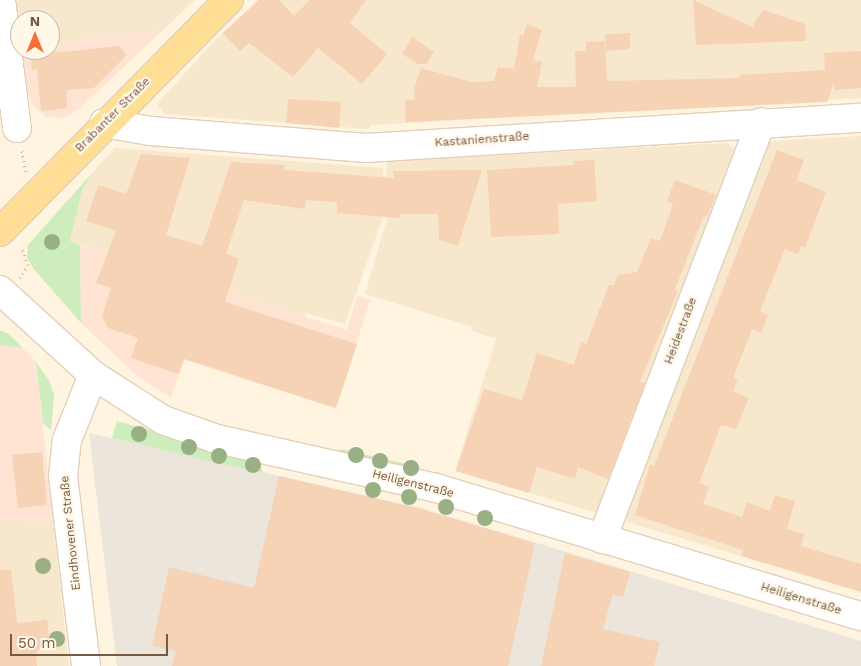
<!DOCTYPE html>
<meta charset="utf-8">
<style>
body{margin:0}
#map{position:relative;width:861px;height:666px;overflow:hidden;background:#fef4df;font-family:"Work Sans",sans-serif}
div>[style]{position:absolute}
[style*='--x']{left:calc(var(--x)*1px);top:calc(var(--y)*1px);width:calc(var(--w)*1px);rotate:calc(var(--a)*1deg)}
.residential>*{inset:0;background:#f7e7cd}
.commercial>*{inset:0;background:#ffe3d3}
.industrial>*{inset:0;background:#ece5db}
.green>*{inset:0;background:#cdedbd}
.building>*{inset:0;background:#f6d3b4}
.path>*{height:3px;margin-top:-1.5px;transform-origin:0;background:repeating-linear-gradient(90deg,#dbb697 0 1px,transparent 0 5px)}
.roads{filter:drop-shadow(1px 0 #e3d0ba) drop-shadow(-1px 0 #e3d0ba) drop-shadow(0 1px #e3d0ba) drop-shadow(0 -1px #e3d0ba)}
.minor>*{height:28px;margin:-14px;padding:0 14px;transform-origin:14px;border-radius:14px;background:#fff}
.major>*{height:28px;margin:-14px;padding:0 14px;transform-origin:14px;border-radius:14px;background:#ffdf96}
.trees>*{width:16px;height:16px;margin:-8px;border-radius:50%;background:#99b084}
span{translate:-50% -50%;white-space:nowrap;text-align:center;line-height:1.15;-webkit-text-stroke:4.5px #fff7e8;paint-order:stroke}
.street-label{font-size:12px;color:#775a44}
.north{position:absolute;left:10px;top:10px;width:50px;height:50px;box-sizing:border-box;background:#fff7e8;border:1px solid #c9b8a6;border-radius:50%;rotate:0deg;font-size:14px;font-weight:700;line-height:20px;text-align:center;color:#775a44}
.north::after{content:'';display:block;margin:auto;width:18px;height:22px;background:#f56f37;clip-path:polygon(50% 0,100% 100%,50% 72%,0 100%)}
.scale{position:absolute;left:10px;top:634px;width:158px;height:22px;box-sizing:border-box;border:2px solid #775a44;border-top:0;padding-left:6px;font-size:15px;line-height:18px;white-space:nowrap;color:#775a44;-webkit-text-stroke:4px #fff7e8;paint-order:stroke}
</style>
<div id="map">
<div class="residential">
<div style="clip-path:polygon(16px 0,195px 0,162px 31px,50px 43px,50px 20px,20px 20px,20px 39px)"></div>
<div style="clip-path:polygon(258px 0,861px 0,861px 98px,371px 125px,368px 129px,164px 114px,157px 104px,216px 39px)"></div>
<div style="clip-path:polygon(861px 136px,861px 592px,621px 520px,770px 141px)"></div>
<div style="clip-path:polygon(727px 143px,736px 151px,598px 513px,455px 471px,496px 339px,472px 331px,473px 327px,365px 294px,389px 212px,386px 161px)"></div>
<div style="clip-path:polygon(115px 148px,383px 168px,385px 212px,345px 324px,306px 313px,304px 317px,70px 241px,82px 191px,92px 173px)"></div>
<div style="clip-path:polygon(0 519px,53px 522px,69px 666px,0 666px)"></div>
</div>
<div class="commercial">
<div style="clip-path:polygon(162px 31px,78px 110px,63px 118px,46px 117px,33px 106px,26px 90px,21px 50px,50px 50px,50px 43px)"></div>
<div style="clip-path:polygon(80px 245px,347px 330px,357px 296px,370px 300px,336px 409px,184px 359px,171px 398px,137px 376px,81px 323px)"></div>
<div style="clip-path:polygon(0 345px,23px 348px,36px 362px,53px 522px,0 519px)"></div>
</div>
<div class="industrial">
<div style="clip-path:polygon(89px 433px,421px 508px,861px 641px,861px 666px,117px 666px)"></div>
</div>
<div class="green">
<div style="clip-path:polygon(92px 173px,82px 191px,70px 241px,80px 245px,81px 323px,33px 268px,27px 257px,28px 245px)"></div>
<div style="clip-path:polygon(0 330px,9px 334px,23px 348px,0 345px)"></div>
<div style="clip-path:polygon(36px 362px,49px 380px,54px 395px,51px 430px,43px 423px)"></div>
<div style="clip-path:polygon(117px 421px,254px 459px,260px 463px,263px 473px,112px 438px)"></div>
<div style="clip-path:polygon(340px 449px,420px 467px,417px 474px,339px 455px)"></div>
</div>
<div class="building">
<div style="clip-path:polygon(259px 0,279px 0,294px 16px,310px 0,366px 0,350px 23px,387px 54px,362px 84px,318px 48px,293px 77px,249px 43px,240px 51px,223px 33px)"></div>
<div style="clip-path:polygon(693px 0,752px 27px,763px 10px,805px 24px,806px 41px,696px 45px)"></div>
<div style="clip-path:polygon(527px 24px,542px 30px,533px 60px,542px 62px,537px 87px,576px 87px,575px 51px,586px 51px,586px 42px,605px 41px,607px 81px,740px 78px,740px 75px,825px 70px,824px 53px,861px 51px,861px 88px,834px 90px,834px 83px,827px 102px,406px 122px,405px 100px,415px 100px,414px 89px,421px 68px,471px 82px,494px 81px,498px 67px,514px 69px,520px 34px,523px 36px)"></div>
<div style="clip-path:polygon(630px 33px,630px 49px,606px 51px,605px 34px)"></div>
<div style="clip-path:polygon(412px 37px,434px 52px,426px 64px,418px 64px,402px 54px)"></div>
<div style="clip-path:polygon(119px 46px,127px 55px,94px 88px,67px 90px,67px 108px,41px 111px,37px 69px,32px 70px,30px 50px,63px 52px)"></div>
<div style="clip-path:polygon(288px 99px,341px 102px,339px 128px,286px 123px)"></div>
<div style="clip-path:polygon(777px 150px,804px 160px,797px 180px,826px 192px,805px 248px,801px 246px,798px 254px,785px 249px,760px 311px,768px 315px,761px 333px,752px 329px,733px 378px,738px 380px,733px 391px,749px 398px,736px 429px,721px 425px,699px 483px,709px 487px,703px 504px,742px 517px,747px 502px,770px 511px,775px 495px,795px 501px,787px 529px,804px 534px,801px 546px,861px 564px,861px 592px,741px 556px,743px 550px,635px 515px,650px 464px,654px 466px)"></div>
<div style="clip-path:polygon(141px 154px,190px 158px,166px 235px,202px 246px,231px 162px,284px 165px,284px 170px,394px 178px,393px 171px,482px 170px,458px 246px,439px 240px,438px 214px,401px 214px,400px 218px,337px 213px,337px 202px,306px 200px,305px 209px,244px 200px,226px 254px,239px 258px,225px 302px,357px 344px,336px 408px,184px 359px,179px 374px,131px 358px,138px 338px,108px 328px,102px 317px,111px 288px,96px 283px,116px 231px,86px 221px,98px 185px,126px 194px)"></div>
<div style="clip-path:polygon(594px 160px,597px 201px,558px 204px,559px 234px,491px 237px,487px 170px,574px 165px,573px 161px)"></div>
<div style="clip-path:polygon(675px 180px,716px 195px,707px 217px,704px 216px,675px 289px,678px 291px,640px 382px,645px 383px,608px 479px,578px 467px,575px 479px,537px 467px,529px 493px,456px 471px,484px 389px,522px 400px,537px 353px,574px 365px,581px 342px,586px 344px,609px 285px,614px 285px,618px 275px,637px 272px,651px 238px,660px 241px,673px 204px,667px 201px)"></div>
<div style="clip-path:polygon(42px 452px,47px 505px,18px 508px,12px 455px)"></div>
<div style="clip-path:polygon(279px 476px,421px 509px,535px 543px,508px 666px,172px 666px,176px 651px,152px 646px,169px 567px,254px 588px)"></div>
<div style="clip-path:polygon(565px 553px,630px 572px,623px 597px,613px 594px,603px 629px,660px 642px,654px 666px,541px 666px)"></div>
<div style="clip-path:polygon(0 570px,11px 570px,17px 623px,47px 620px,49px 638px,36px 653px,37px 666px,0 666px)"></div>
</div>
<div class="path">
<div style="--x:22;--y:151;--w:21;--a:79"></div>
<div style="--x:20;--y:278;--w:15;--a:-58"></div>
<div style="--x:28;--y:265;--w:20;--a:-110"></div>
</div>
<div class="roads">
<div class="minor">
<div style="--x:1;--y:0;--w:129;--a:82.9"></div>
<div style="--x:104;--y:123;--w:48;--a:9.7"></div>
<div style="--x:151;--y:131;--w:216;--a:4.5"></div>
<div style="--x:366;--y:148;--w:496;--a:-3.5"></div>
<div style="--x:0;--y:290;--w:126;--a:42.4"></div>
<div style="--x:93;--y:375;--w:83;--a:32.7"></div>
<div style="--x:163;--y:420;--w:57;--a:19.4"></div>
<div style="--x:217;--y:439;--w:224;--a:12.6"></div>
<div style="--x:436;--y:488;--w:444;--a:16.8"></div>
<div style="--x:602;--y:539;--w:446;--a:-69.1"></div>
<div style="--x:86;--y:666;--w:191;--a:-96.9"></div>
<div style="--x:63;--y:476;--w:36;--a:-84"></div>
<div style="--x:67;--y:440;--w:70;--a:-68.2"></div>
</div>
<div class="major">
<div style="--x:0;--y:232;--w:326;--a:-45.4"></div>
</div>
</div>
<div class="trees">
<div style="left:52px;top:242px"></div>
<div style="left:139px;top:434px"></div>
<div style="left:189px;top:447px"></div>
<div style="left:356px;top:455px"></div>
<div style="left:219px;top:456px"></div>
<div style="left:380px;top:461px"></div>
<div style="left:253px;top:465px"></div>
<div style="left:411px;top:468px"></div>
<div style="left:373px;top:490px"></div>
<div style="left:409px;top:497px"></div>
<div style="left:446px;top:507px"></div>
<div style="left:485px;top:518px"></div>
<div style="left:43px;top:566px"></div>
<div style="left:57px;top:639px"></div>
</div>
<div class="street-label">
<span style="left:113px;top:115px;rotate:-45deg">Brabanter Straße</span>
<span style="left:482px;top:140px;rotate:-4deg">Kastanienstraße</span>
<span style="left:681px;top:331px;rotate:-69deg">Heidestraße</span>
<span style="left:413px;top:484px;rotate:14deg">Heiligenstraße</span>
<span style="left:71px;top:533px;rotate:-96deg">Eindhovener Straße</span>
<span style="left:801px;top:599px;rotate:17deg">Heiligenstraße</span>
</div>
<div class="north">N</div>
<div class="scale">50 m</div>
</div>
